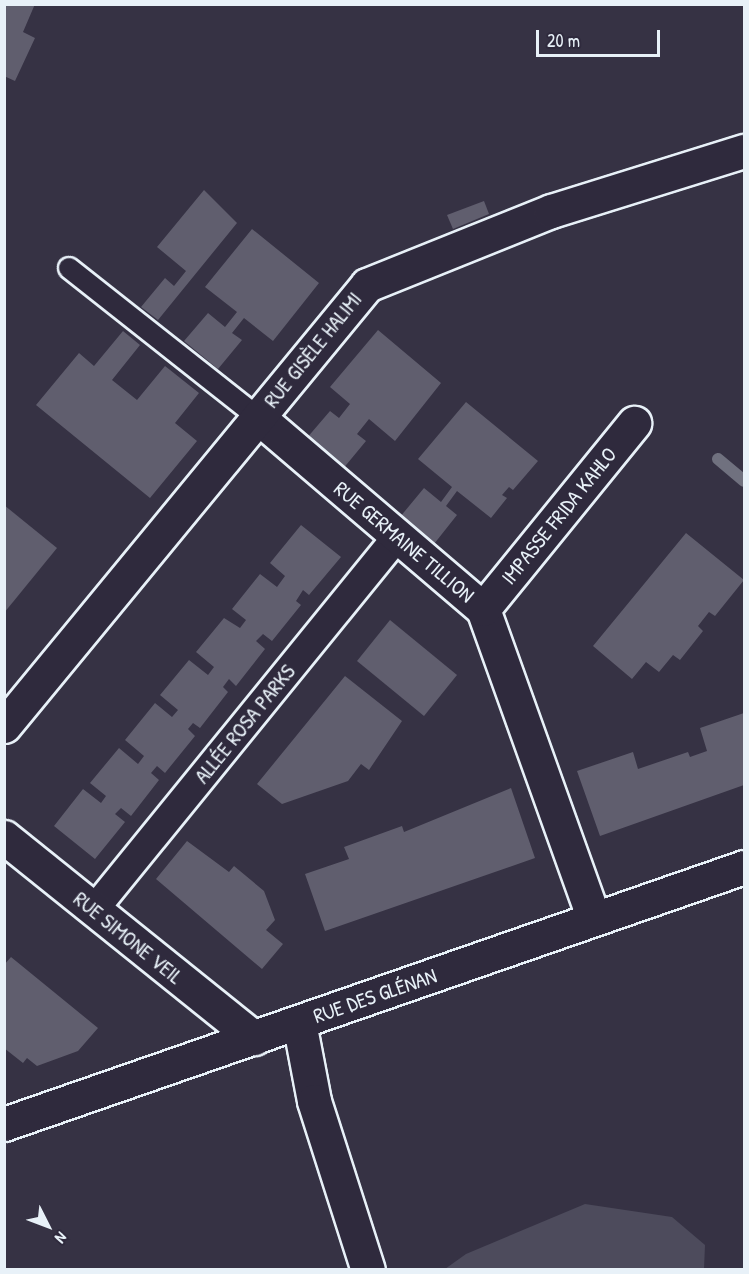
<!DOCTYPE html>
<meta charset="utf-8">
<style>
body{margin:0}
#map{position:relative;width:749px;height:1274px;overflow:hidden;background:#363244;font-family:"Patrick Hand",sans-serif}
div>[style]{position:absolute}
[style*='--x']{left:calc(var(--x)*1px);top:calc(var(--y)*1px);width:calc(var(--w)*1px);rotate:calc(var(--a)*1deg)}
.green>*{inset:0;background:#4d4b5c}
.stream>*{height:12px;margin:-6px;padding:0 6px;transform-origin:6px;border-radius:6px;background:#70717f}
.building>*{inset:0;background:#605e6e}
.roads{filter:drop-shadow(2px 0 #e8f1f8) drop-shadow(-2px 0 #e8f1f8) drop-shadow(0 2px #e8f1f8) drop-shadow(0 -2px #e8f1f8)}
.service>*{height:20px;margin:-10px;padding:0 10px;transform-origin:10px;border-radius:10px;background:#2f2a3d}
.pedestrian>*{height:28px;margin:-14px;padding:0 14px;transform-origin:14px;border-radius:14px;background:#2f2a3d}
.minor>*{height:33px;margin:-16.5px;padding:0 16.5px;transform-origin:16.5px;border-radius:16.5px;background:#2f2a3d}
span{translate:-50% -50%;white-space:nowrap;text-align:center;line-height:1.15;-webkit-text-stroke:4.5px #2f2a3d;paint-order:stroke}
.street-label{font-size:21px;color:#e8f1f8}
.frame{position:absolute;inset:0;border:6px solid #e8f1f8;pointer-events:none}
.north{position:absolute;left:18px;top:1196px;width:60px;height:60px;-webkit-text-stroke:4px #2f2a3d;paint-order:stroke;rotate:132deg;font-size:16px;font-weight:700;line-height:24px;text-align:center;color:#e8f1f8}
.north::after{content:'';display:block;margin:auto;width:21px;height:27px;background:#e8f1f8;clip-path:polygon(50% 0,100% 100%,50% 72%,0 100%)}
.scale{position:absolute;left:536px;top:30px;width:124px;height:27px;box-sizing:border-box;border:3px solid #e8f1f8;border-top:0;padding-left:8px;font-size:18px;line-height:21px;white-space:nowrap;color:#e8f1f8;-webkit-text-stroke:4px #2f2a3d;paint-order:stroke}
</style>
<div id="map">
<div class="green">
<div style="clip-path:polygon(585px 1204px,672px 1217px,705px 1245px,704px 1269px,445px 1269px,466px 1254px)"></div>
</div>
<div class="stream">
<div style="--x:718;--y:459;--w:34;--a:40"></div>
</div>
<div class="building">
<div style="clip-path:polygon(4px 4px,35px 4px,23px 32px,35px 38px,15px 81px,4px 76px)"></div>
<div style="clip-path:polygon(204px 190px,237px 223px,158px 320px,141px 307px,165px 278px,174px 286px,186px 271px,157px 247px)"></div>
<div style="clip-path:polygon(484px 201px,489px 214px,453px 229px,447px 215px)"></div>
<div style="clip-path:polygon(252px 229px,319px 283px,273px 341px,244px 318px,232px 333px,242px 340px,218px 369px,184px 341px,208px 313px,225px 327px,237px 312px,205px 287px)"></div>
<div style="clip-path:polygon(378px 330px,441px 383px,395px 441px,369px 419px,357px 434px,366px 441px,342px 470px,306px 439px,330px 411px,339px 418px,350px 404px,330px 387px)"></div>
<div style="clip-path:polygon(123px 331px,140px 345px,112px 380px,137px 400px,165px 366px,199px 393px,175px 423px,197px 441px,150px 498px,36px 405px,79px 353px,94px 366px)"></div>
<div style="clip-path:polygon(466px 402px,538px 461px,513px 490px,509px 487px,502px 495px,507px 498px,491px 518px,457px 491px,446px 506px,457px 515px,434px 544px,400px 517px,424px 488px,441px 502px,452px 487px,418px 459px)"></div>
<div style="clip-path:polygon(4px 505px,57px 548px,4px 613px)"></div>
<div style="clip-path:polygon(301px 525px,341px 557px,309px 595px,303px 590px,296px 601px,301px 605px,272px 641px,263px 634px,256px 641px,265px 649px,236px 686px,229px 679px,223px 687px,228px 692px,200px 728px,193px 723px,188px 729px,195px 736px,165px 773px,157px 766px,151px 773px,159px 780px,131px 816px,121px 808px,115px 814px,125px 822px,95px 859px,54px 826px,83px 789px,101px 803px,106px 796px,90px 783px,119px 748px,138px 764px,144px 756px,125px 740px,155px 703px,172px 717px,178px 710px,160px 695px,189px 660px,208px 675px,214px 667px,196px 652px,224px 618px,240px 628px,246px 620px,232px 609px,260px 574px,277px 587px,285px 576px,270px 563px)"></div>
<div style="clip-path:polygon(686px 533px,744px 580px,715px 616px,709px 612px,698px 626px,703px 631px,680px 660px,673px 655px,659px 672px,646px 662px,632px 679px,593px 646px)"></div>
<div style="clip-path:polygon(390px 620px,457px 675px,424px 716px,357px 661px)"></div>
<div style="clip-path:polygon(345px 676px,402px 721px,369px 770px,361px 764px,348px 781px,282px 804px,257px 784px)"></div>
<div style="clip-path:polygon(744px 713px,744px 785px,600px 836px,577px 771px,633px 752px,638px 769px,688px 752px,690px 757px,707px 751px,700px 728px)"></div>
<div style="clip-path:polygon(511px 788px,535px 858px,325px 931px,305px 874px,349px 859px,344px 847px,402px 826px,404px 832px)"></div>
<div style="clip-path:polygon(187px 841px,229px 872px,234px 866px,264px 891px,275px 920px,266px 930px,283px 944px,262px 969px,156px 879px)"></div>
<div style="clip-path:polygon(11px 957px,98px 1028px,78px 1051px,37px 1066px,27px 1058px,23px 1063px,4px 1048px,4px 965px)"></div>
</div>
<div class="roads">
<div class="service">
<div style="--x:69;--y:268;--w:241;--a:38.3"></div>
</div>
<div class="pedestrian">
<div style="--x:93;--y:911;--w:482;--a:-50.9"></div>
</div>
<div class="minor">
<div style="--x:258;--y:417;--w:296;--a:40.5"></div>
<div style="--x:483;--y:609;--w:329;--a:70.3"></div>
<div style="--x:483;--y:609;--w:240;--a:-50.9"></div>
<div style="--x:4;--y:726;--w:571;--a:-50.54"></div>
<div style="--x:367;--y:285;--w:198;--a:-21.9"></div>
<div style="--x:551;--y:211;--w:202;--a:-17.3"></div>
<div style="--x:4;--y:837;--w:321;--a:38.8"></div>
<div style="--x:299;--y:1022;--w:80;--a:79.2"></div>
<div style="--x:314;--y:1101;--w:177;--a:72.3"></div>
<div style="--x:4;--y:1124;--w:783;--a:-19.15"></div>
</div>
</div>
<div class="street-label">
<span style="left:313px;top:350px;rotate:-51deg">RUE GISÈLE HALIMI</span>
<span style="left:559px;top:516px;rotate:-51deg">IMPASSE FRIDA KAHLO</span>
<span style="left:404px;top:542px;rotate:40deg">RUE GERMAINE TILLION</span>
<span style="left:245px;top:724px;rotate:-51deg">ALLÉE ROSA PARKS</span>
<span style="left:128px;top:938px;rotate:39deg">RUE SIMONE VEIL</span>
<span style="left:375px;top:996px;rotate:-19deg">RUE DES GLÉNAN</span>
</div>
<div class="frame"></div>
<div class="north">N</div>
<div class="scale">20 m</div>
</div>
